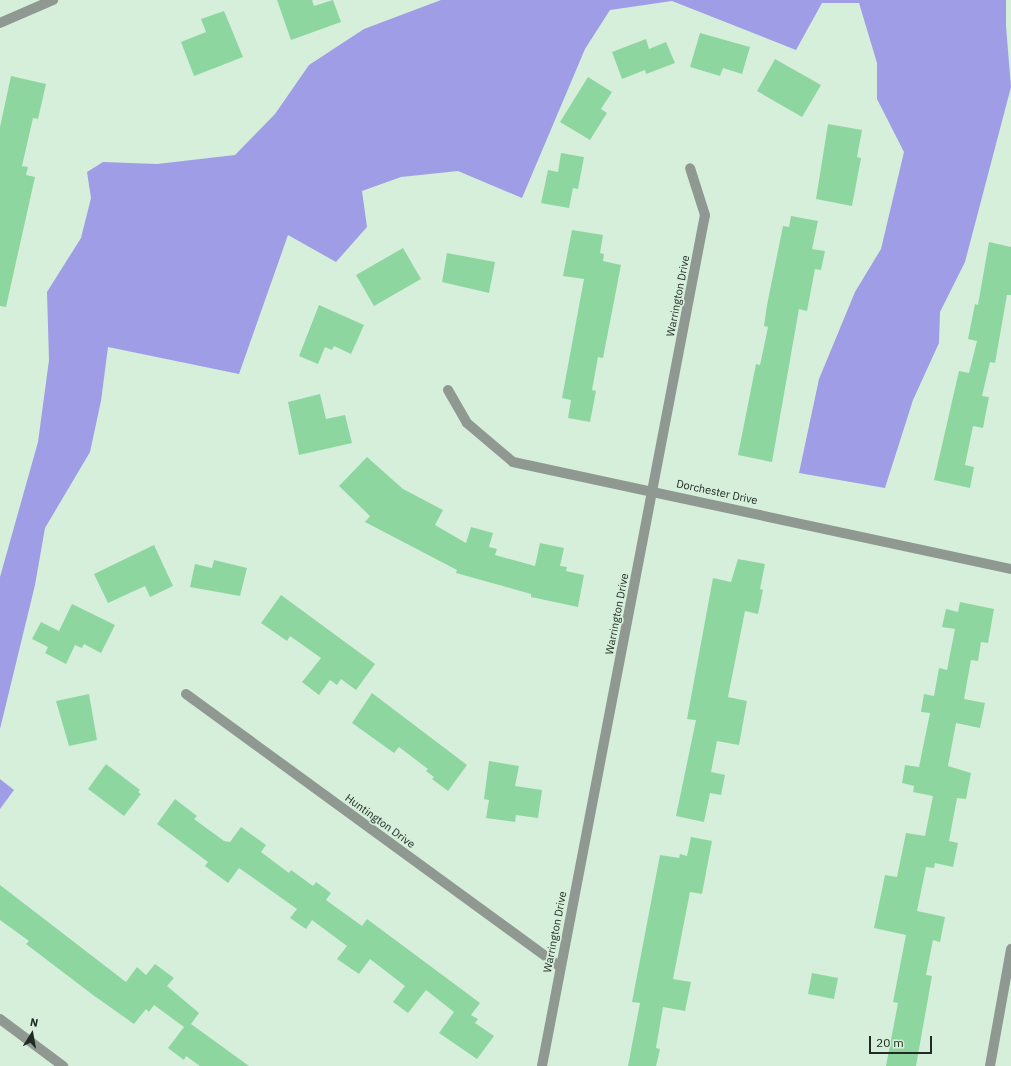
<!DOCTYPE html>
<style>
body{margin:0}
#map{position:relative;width:1011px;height:1066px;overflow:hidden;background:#d6efdb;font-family:"IBM Plex Sans",sans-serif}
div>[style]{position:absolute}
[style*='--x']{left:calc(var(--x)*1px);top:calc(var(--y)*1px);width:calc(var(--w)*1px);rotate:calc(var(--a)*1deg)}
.forest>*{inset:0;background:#9f9de6}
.building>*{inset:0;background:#8ed6a0}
.minor>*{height:10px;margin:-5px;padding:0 5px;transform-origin:5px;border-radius:5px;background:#8f9991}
span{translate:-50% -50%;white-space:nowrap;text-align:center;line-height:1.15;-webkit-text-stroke:3.5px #d6efdb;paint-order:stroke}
.street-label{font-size:11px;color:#212b23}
.north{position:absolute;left:12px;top:1014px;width:40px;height:40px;-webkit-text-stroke:3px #d6efdb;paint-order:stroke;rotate:11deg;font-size:11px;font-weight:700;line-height:16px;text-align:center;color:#212b23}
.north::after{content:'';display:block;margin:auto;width:14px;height:18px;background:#212b23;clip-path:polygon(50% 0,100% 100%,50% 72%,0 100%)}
.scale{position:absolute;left:869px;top:1036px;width:63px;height:18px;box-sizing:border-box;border:2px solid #212b23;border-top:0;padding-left:5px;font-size:12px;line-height:14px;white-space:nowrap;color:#212b23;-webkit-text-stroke:3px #d6efdb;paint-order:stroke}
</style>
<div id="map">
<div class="forest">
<div style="clip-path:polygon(441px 0,1006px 0,1006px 26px,1011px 87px,965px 262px,940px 312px,939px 343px,913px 400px,885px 488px,799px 473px,819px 379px,855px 292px,881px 249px,904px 152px,877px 99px,877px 63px,859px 3px,822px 3px,796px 50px,672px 1px,610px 10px,585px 49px,522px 198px,458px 171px,401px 177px,362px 191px,367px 227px,336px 262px,288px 235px,239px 374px,108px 347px,101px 401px,90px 452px,45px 528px,35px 585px,0 729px,0 577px,38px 442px,49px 360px,47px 292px,81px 238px,91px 198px,87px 172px,103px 162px,157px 164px,235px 155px,275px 114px,309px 65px,364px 29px)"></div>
<div style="clip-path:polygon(0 779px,14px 790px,0 809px)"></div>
</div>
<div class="building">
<div style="clip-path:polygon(277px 0,312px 0,314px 6px,333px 0,341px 22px,291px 40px)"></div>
<div style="clip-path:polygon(224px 11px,243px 57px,194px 76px,181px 42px,206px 32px,201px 19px)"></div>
<div style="clip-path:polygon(700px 33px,750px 47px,742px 74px,723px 68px,720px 76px,690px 67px)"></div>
<div style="clip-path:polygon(646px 39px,649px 49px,666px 42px,675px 63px,646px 74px,645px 70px,622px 79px,612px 52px)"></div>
<div style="clip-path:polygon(775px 59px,821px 85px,802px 117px,757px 91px)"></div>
<div style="clip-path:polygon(11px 76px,46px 84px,38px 119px,33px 118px,22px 166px,28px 167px,26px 175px,35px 177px,6px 307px,0 306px,0 127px)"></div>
<div style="clip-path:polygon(588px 77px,612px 92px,601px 109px,607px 113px,590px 140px,560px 122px)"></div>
<div style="clip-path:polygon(828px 124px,862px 130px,857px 157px,861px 158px,852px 206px,816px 199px)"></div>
<div style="clip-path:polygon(561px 153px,584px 157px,578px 189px,573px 188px,569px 208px,541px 203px,548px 170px,558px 172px)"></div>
<div style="clip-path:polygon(791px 216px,818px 221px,812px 249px,825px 251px,821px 270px,815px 269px,807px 311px,799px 309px,772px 462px,738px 455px,756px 364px,760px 365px,768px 327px,764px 326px,767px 305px,783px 226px,789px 227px)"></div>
<div style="clip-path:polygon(572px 230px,603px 235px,600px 253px,604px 254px,603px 261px,621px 265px,603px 358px,598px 357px,592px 390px,596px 391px,590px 422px,568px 418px,571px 400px,562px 398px,584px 279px,563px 276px)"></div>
<div style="clip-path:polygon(989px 242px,1011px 247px,1011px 295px,1007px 295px,995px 363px,990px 362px,982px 396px,989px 397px,983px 428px,973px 426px,965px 465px,974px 467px,970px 488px,934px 480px,959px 371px,969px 373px,977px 341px,968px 339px,975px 304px,978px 305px)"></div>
<div style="clip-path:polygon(403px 248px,421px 279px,374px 306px,356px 275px)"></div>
<div style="clip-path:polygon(447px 253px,495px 262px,489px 293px,442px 282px)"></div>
<div style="clip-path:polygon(319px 305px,364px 325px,351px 354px,334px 346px,332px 350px,325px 347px,318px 364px,299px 356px)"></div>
<div style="clip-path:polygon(320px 394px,326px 419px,345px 415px,352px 443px,299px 455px,288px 402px)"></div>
<div style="clip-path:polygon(367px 457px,403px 489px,443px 510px,435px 525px,466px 543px,471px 527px,493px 533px,489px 547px,497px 549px,495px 555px,535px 566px,540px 543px,564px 548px,560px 566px,567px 567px,566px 571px,584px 575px,578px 607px,531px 597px,531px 594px,456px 573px,457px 570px,365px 522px,370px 516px,339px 486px)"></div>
<div style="clip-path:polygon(154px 545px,173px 586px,150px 597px,145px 586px,108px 603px,94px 574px)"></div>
<div style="clip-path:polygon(738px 559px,765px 564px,760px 589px,763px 590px,758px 614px,745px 611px,728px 697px,747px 701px,739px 745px,717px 741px,711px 772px,725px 775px,721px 795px,710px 793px,704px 822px,676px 816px,696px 720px,687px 719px,713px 578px,731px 582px)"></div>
<div style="clip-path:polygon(214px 560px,247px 568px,240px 596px,190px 587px,195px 564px,212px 568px)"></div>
<div style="clip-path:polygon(281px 595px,375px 664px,356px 690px,341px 679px,337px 685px,330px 680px,319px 695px,302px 682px,321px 658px,290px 636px,287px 641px,261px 623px)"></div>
<div style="clip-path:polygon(960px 602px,994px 609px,988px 643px,981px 642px,978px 661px,971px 660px,964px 699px,985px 703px,980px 728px,956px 723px,948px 766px,971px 773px,966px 799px,957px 798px,949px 841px,958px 843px,953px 867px,935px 863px,934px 868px,926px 867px,917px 911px,945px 917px,940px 942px,933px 940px,926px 975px,932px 976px,916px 1066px,886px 1066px,898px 1003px,893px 1002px,906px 935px,874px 928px,885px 875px,897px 877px,906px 833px,925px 836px,933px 796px,913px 792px,914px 786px,902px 783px,905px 765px,919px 767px,930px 713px,921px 712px,924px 694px,934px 696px,939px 668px,947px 670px,955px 629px,942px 627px,946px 609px,958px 612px)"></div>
<div style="clip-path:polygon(72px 604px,115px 625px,101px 653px,84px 644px,82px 648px,75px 645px,66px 664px,45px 653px,48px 647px,32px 639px,41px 622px,59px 631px)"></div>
<div style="clip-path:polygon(372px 693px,467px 765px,448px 791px,432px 779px,434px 777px,426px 771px,428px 769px,399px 747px,394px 753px,352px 723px)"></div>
<div style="clip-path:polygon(89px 694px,97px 740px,69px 746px,56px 701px)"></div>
<div style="clip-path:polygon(489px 761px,519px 766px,515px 786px,542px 790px,538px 818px,516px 815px,515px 822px,486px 818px,489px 800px,484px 799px)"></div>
<div style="clip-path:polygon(106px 764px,140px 790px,138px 792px,141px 794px,124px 816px,88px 789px)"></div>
<div style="clip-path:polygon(175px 799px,197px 816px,194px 819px,224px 841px,230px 842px,241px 827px,266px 845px,261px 852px,289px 873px,291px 870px,313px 886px,316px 882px,331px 893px,326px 900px,362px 926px,367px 919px,480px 1003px,471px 1015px,478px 1019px,475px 1023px,494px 1036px,477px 1059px,439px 1033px,454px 1012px,426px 990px,408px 1013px,393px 1002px,405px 986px,370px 959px,359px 974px,337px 959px,347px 946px,312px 920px,306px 929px,290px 918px,297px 909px,239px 868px,228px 883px,205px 866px,208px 862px,157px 824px)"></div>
<div style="clip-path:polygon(691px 837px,712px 841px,702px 894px,690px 892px,673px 979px,691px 982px,685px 1011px,663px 1007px,656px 1048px,660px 1049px,656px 1066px,628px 1066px,640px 1003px,632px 1002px,660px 855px,679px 858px,680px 854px,687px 856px)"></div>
<div style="clip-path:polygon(0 885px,126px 982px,137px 967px,146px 975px,155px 964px,174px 978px,167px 986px,199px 1013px,191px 1024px,249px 1066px,200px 1066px,186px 1056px,184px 1060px,168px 1048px,184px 1027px,154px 1005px,149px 1012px,146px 1009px,134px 1024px,93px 995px,26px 944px,29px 941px,0 920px)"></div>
<div style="clip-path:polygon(812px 973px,838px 978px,834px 999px,808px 994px)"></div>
</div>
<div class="minor">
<div style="--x:0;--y:23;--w:58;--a:-23.5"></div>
<div style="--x:448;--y:390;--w:38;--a:60"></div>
<div style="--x:467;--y:423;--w:60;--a:40.3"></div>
<div style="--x:513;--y:462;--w:509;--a:12.13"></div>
<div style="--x:186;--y:694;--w:463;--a:36.1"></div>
<div style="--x:0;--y:1019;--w:79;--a:36.7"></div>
<div style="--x:542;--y:1066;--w:866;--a:-79.16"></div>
<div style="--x:705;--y:215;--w:49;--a:-107.7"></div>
<div style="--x:990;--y:1066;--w:119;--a:-79.8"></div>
</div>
<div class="street-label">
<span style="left:678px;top:296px;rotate:-79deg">Warrington Drive</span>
<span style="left:717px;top:492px;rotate:12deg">Dorchester Drive</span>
<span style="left:617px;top:614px;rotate:-79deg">Warrington Drive</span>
<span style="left:380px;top:821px;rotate:36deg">Huntington Drive</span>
<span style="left:555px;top:932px;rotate:-79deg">Warrington Drive</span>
</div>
<div class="north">N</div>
<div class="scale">20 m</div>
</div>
